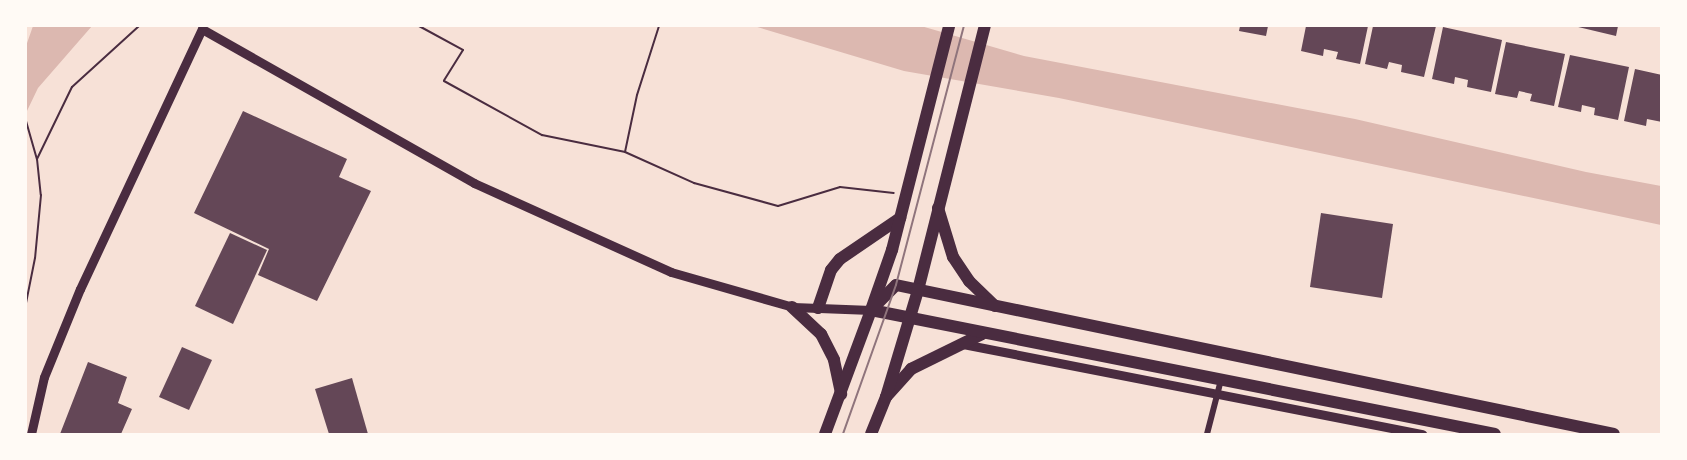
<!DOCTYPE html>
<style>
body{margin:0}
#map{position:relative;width:1687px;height:460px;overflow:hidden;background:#f7e1d7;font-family:"Source Sans 3",sans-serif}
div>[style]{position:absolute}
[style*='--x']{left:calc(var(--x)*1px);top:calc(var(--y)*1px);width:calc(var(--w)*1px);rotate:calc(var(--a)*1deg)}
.water>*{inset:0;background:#dcb8b0}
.building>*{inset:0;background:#644757}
.path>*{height:2px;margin:-1px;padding:0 1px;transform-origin:1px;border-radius:1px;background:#4a2c40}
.minor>*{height:6px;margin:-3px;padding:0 3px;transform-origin:3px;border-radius:3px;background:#4a2c40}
.tertiary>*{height:9px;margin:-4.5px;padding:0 4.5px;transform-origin:4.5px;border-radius:4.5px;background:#4a2c40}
.primary>*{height:12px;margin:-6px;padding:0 6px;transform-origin:6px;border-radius:6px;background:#4a2c40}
.trunk>*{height:12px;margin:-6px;padding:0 6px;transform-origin:6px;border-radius:6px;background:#4a2c40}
.tram>*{height:1.5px;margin:-0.75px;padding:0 0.75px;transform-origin:0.75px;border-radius:0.75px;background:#8f747c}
span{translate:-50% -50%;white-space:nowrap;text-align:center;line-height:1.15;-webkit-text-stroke:4.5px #fffaf5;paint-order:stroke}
.frame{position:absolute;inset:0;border:27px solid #fffaf5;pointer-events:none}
</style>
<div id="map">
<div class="water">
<div style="clip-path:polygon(33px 26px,92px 26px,38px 88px,26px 113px,26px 46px)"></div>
<div style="clip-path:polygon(754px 26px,921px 26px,1024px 56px,1355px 119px,1586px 172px,1661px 186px,1661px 225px,1059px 98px,904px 71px)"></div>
</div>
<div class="building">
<div style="clip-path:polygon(1240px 26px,1268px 26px,1266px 36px,1239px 31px)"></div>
<div style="clip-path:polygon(1306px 26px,1368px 26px,1360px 64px,1336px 59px,1338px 52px,1324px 49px,1323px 56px,1301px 51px)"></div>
<div style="clip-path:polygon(1373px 26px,1436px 26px,1424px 77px,1401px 72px,1402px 65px,1389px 62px,1387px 69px,1365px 64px)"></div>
<div style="clip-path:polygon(1574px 26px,1618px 26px,1616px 36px)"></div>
<div style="clip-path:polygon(1443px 27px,1502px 40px,1491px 92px,1467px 87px,1468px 80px,1455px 77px,1454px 84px,1432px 79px)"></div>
<div style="clip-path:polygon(1506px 42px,1565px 54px,1554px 106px,1530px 101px,1532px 94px,1519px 91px,1517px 98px,1495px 94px)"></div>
<div style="clip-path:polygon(1570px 55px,1629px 67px,1618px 120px,1594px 115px,1595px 108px,1582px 105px,1581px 112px,1558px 107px)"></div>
<div style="clip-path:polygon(1635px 69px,1662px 75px,1662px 122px,1647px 119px,1646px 126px,1624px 121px)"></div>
<div style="clip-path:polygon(243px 111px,347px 159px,339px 177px,371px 191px,317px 301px,258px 275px,269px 249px,194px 213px)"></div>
<div style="clip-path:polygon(1321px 213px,1393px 224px,1382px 298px,1310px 287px)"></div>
<div style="clip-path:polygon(230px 233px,267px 250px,233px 324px,195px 306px)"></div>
<div style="clip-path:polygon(182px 347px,212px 360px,189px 410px,159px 397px)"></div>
<div style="clip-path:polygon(88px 362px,127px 377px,118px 403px,132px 409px,121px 434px,60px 434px)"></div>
<div style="clip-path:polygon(352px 378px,368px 434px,329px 434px,315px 389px)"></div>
</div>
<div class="path">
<div style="--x:419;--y:26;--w:50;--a:28.6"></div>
<div style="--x:463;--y:50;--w:36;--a:122"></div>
<div style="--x:444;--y:81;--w:112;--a:28.9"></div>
<div style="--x:542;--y:135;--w:85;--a:11.6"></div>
<div style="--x:659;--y:26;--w:72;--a:107.7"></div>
<div style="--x:637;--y:95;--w:58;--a:101.9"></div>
<div style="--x:625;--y:152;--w:76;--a:24.2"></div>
<div style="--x:694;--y:183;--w:87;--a:15.3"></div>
<div style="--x:778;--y:206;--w:65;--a:-17"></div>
<div style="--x:840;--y:187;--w:54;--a:6.3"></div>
<div style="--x:26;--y:121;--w:40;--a:74"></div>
<div style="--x:37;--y:159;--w:36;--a:84"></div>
<div style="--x:41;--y:195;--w:63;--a:95.4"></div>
<div style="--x:35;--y:258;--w:46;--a:101.3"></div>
<div style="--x:37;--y:159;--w:80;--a:-64.1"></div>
<div style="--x:72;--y:87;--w:91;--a:-42.3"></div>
</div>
<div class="minor">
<div style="--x:1207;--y:434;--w:56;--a:-75.5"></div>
</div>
<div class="tertiary">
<div style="--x:963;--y:344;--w:468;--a:11.1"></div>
<div style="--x:31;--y:434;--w:58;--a:-77.2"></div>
<div style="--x:44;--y:377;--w:95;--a:-67.8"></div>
<div style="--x:80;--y:289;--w:287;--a:-64.9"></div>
<div style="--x:202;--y:29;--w:313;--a:29.5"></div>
<div style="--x:474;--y:183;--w:216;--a:24.3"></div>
<div style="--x:671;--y:272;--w:127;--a:16"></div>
<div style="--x:793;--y:307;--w:78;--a:2.2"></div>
</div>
<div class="primary">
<div style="--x:938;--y:208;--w:51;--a:73"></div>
<div style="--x:953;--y:257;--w:29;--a:56"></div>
<div style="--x:969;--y:281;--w:36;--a:44"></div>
<div style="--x:918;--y:290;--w:272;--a:-75.8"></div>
<div style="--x:792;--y:307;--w:40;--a:43"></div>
<div style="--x:821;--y:334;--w:29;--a:63"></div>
<div style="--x:834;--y:360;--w:35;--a:78"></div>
<div style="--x:818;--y:308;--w:40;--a:-71.1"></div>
<div style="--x:831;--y:270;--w:14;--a:-51"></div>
<div style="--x:840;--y:259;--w:73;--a:-34.3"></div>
<div style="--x:871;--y:310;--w:64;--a:-70.7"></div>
<div style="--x:892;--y:250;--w:231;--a:-75.7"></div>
<div style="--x:886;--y:397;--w:38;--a:-48"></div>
<div style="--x:911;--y:369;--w:79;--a:-26.2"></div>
</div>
<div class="trunk">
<div style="--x:871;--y:310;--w:636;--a:11.24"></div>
<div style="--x:825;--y:434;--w:132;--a:-69.6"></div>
<div style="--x:871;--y:310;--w:35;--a:-45"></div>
<div style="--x:896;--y:285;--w:733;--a:11.72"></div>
<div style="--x:871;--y:434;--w:40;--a:-68"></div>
<div style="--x:886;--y:397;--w:112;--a:-73.3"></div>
</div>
<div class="tram">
<div style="--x:843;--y:434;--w:158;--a:-70.4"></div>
<div style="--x:896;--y:285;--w:268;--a:-75.3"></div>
</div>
<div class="frame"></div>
</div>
